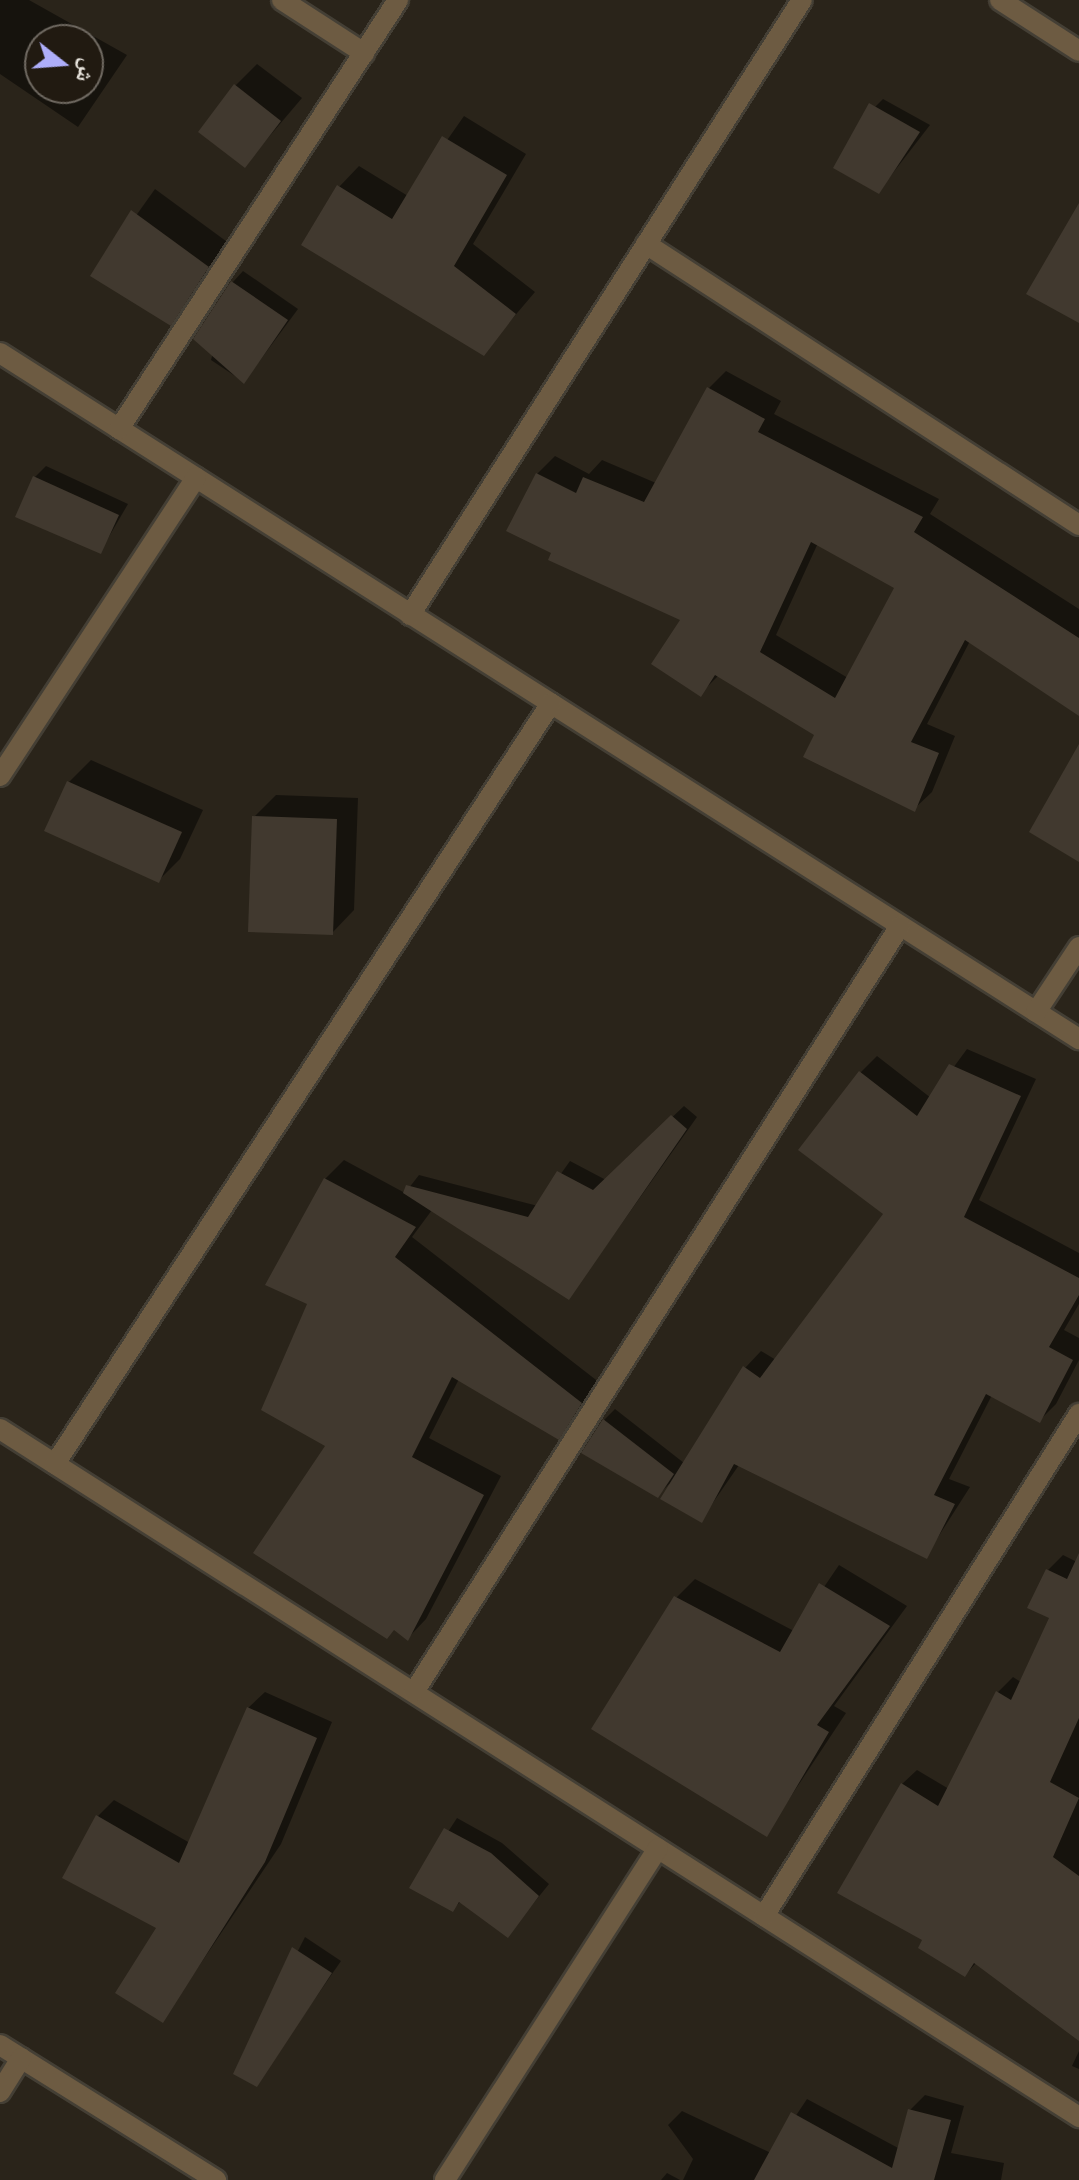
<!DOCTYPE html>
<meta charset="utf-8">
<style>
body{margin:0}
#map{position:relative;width:1079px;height:2180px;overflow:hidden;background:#2a241a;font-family:"Sofia Sans Condensed","Noto Naskh Arabic",sans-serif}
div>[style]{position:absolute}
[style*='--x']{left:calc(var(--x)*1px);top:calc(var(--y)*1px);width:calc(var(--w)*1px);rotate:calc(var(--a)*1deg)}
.shadow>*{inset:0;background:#0007}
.building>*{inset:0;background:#41392f}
.roads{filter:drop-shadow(2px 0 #443f35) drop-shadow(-2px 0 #443f35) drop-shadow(0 2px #443f35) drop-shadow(0 -2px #443f35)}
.street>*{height:20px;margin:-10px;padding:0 10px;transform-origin:10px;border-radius:10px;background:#6d5b42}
span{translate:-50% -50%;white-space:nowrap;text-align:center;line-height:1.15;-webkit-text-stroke:6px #211a11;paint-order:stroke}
.north{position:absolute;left:24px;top:24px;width:80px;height:80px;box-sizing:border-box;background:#211a11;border:2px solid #706a62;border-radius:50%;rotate:107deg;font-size:22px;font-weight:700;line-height:32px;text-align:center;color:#e7e3dc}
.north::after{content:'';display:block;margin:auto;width:28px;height:36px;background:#aeaefa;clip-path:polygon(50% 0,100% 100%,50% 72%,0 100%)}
</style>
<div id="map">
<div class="shadow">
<div style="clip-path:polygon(evenodd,0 0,29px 0,127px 55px,78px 127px,0 74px,0 0,40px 40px,88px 40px,88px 88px,40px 88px,40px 40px)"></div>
<div style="clip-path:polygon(257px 64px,302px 98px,245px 165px,235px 86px)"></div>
<div style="clip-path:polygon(883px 99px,930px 125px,879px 191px,861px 121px)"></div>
<div style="clip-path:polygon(464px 116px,526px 154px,473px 244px,535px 292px,483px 353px,339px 187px,359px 166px,408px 196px)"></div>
<div style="clip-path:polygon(155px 189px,230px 244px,170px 323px,93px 276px)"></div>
<div style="clip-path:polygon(243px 271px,298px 309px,244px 382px,211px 360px,232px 283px)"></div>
<div style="clip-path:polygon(evenodd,726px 371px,781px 401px,774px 414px,939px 499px,930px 514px,1079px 609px,1079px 714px,970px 641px,927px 724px,955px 736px,932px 792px,914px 809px,817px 734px,719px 675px,700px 694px,683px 619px,553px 552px,537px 474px,555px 456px,589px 474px,602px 460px,656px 483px,708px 389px,726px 371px,818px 543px,896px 587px,848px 678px,776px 635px,818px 543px)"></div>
<div style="clip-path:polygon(46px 466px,128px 504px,100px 552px,35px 477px)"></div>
<div style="clip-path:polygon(91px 760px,203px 810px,180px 859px,158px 881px,69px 782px)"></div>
<div style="clip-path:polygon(276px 795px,358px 798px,354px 910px,332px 933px,254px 817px)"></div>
<div style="clip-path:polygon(967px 1049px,1036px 1079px,979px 1200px,1079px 1253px,1079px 1304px,1064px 1330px,1079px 1338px,1079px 1360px,1056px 1404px,1040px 1420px,992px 1395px,949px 1479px,970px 1487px,926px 1556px,739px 1465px,701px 1520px,669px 1484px,658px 1495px,604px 1420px,615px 1409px,684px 1463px,745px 1368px,761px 1351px,776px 1360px,886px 1213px,860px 1073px,877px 1056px,931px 1098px)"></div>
<div style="clip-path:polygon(684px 1106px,697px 1117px,569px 1298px,432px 1210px,412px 1237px,600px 1383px,558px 1437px,459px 1379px,429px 1438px,501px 1476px,426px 1619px,408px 1638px,328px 1446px,310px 1303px,325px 1179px,344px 1160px,405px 1193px,419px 1175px,538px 1206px,570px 1161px,606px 1180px)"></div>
<div style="clip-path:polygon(1063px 1555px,1079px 1563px,1079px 2038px,977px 1962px,965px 1975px,925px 1940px,902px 1784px,917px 1770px,949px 1789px,998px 1692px,1013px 1677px,1021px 1682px,1051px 1617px,1048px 1570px)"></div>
<div style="clip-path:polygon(839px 1565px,907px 1606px,834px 1706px,846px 1713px,766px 1834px,676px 1598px,695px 1579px,794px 1631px)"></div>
<div style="clip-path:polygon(265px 1692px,332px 1722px,281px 1844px,162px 2021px,158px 1927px,98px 1816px,114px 1800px,190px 1843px,248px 1708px)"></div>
<div style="clip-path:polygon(457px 1818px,502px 1843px,549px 1884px,508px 1935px,461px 1901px,452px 1910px,412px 1887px)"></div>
<div style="clip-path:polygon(305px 1937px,341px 1961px,256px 2084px,236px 2073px)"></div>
<div style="clip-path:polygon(1079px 2051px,1079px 2069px,1072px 2066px)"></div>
<div style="clip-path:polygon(925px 2095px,964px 2106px,951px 2153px,1004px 2163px,1001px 2180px,683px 2180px,693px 2159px,668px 2125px,682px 2111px,771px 2153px,807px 2099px,900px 2149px,910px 2110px)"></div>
<div style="clip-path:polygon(667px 2173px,680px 2180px,661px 2180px)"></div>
</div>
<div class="building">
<div style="clip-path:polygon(234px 84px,281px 121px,245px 168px,198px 132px)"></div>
<div style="clip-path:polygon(869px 103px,920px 132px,879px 194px,833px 168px)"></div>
<div style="clip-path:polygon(442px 136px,507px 175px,454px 266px,516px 314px,484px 356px,301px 245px,337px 185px,392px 219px)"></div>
<div style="clip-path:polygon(1079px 203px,1079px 323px,1026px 294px)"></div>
<div style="clip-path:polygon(131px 210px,209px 267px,171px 326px,90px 276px)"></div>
<div style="clip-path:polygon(231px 281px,288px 320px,244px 384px,193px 339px)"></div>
<div style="clip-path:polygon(evenodd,707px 387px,765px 419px,758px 432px,923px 517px,914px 532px,1079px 638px,1079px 716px,965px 640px,911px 742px,939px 753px,915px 812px,803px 757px,814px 735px,715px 675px,701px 697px,651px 664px,680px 620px,548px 560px,551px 553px,506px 531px,536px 473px,576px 493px,583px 477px,644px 502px,707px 387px,811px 542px,894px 588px,835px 698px,760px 652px,811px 542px)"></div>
<div style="clip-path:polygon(33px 476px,119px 515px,101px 554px,15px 517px)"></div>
<div style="clip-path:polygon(1079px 744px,1079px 862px,1029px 832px)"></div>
<div style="clip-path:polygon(67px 781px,182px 832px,159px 883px,44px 831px)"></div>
<div style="clip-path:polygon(252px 816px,337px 819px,333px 935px,248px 932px)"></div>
<div style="clip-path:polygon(949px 1064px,1021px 1096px,964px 1217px,1079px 1278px,1079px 1295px,1049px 1347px,1073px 1360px,1040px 1423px,986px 1394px,934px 1495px,955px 1504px,927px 1559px,734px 1464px,702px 1523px,660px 1499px,743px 1366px,760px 1378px,883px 1214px,798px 1150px,859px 1071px,917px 1116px)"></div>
<div style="clip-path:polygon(671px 1115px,687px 1129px,569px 1300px,403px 1193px,406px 1185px,528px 1217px,557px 1171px,593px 1190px)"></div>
<div style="clip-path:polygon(324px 1178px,416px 1227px,395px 1257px,582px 1403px,559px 1440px,452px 1377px,412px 1457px,484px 1495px,408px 1641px,394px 1630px,387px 1639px,253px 1553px,325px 1446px,261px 1410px,307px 1304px,265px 1285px)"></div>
<div style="clip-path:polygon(603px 1419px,674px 1474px,658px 1498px,581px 1453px)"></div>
<div style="clip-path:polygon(1079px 1553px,1079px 1718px,1050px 1782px,1079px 1798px,1053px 1857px,1079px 1876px,1079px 2041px,974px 1963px,965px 1977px,918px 1948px,922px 1940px,837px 1893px,901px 1783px,938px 1806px,996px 1691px,1011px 1700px,1049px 1618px,1027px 1608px,1046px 1569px,1067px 1579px)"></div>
<div style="clip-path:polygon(819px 1583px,890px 1626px,817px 1725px,829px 1732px,767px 1837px,591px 1729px,674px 1596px,780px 1652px)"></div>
<div style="clip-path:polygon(247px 1707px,317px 1738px,265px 1862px,163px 2023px,115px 1993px,156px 1928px,62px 1878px,96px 1815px,179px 1863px)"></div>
<div style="clip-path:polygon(444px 1828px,491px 1853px,539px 1896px,508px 1938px,459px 1902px,453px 1912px,409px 1888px)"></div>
<div style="clip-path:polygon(292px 1947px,332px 1973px,257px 2087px,233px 2074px)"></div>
<div style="clip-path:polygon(908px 2109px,951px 2120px,934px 2180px,754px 2180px,791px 2112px,892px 2168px)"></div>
</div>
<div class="roads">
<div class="street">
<div style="--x:282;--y:0;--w:98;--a:32.9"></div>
<div style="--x:1000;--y:0;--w:94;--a:32.8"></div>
<div style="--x:646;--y:244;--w:516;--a:32.98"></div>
<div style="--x:0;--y:353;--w:1279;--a:32.45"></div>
<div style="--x:119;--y:429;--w:512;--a:-56.96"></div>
<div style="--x:410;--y:615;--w:729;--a:-57.49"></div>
<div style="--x:0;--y:776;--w:357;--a:-56.7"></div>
<div style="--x:1036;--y:1012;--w:78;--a:-56.5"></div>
<div style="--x:0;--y:1429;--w:1280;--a:32.52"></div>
<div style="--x:55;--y:1464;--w:908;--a:-56.9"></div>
<div style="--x:414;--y:1692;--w:907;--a:-57.61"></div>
<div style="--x:764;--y:1916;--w:593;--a:-57.89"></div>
<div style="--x:0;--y:2045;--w:255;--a:32"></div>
<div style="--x:0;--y:2092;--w:40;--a:-58"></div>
<div style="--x:445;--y:2180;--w:394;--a:-57.3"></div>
</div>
</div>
<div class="north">ش</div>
</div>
